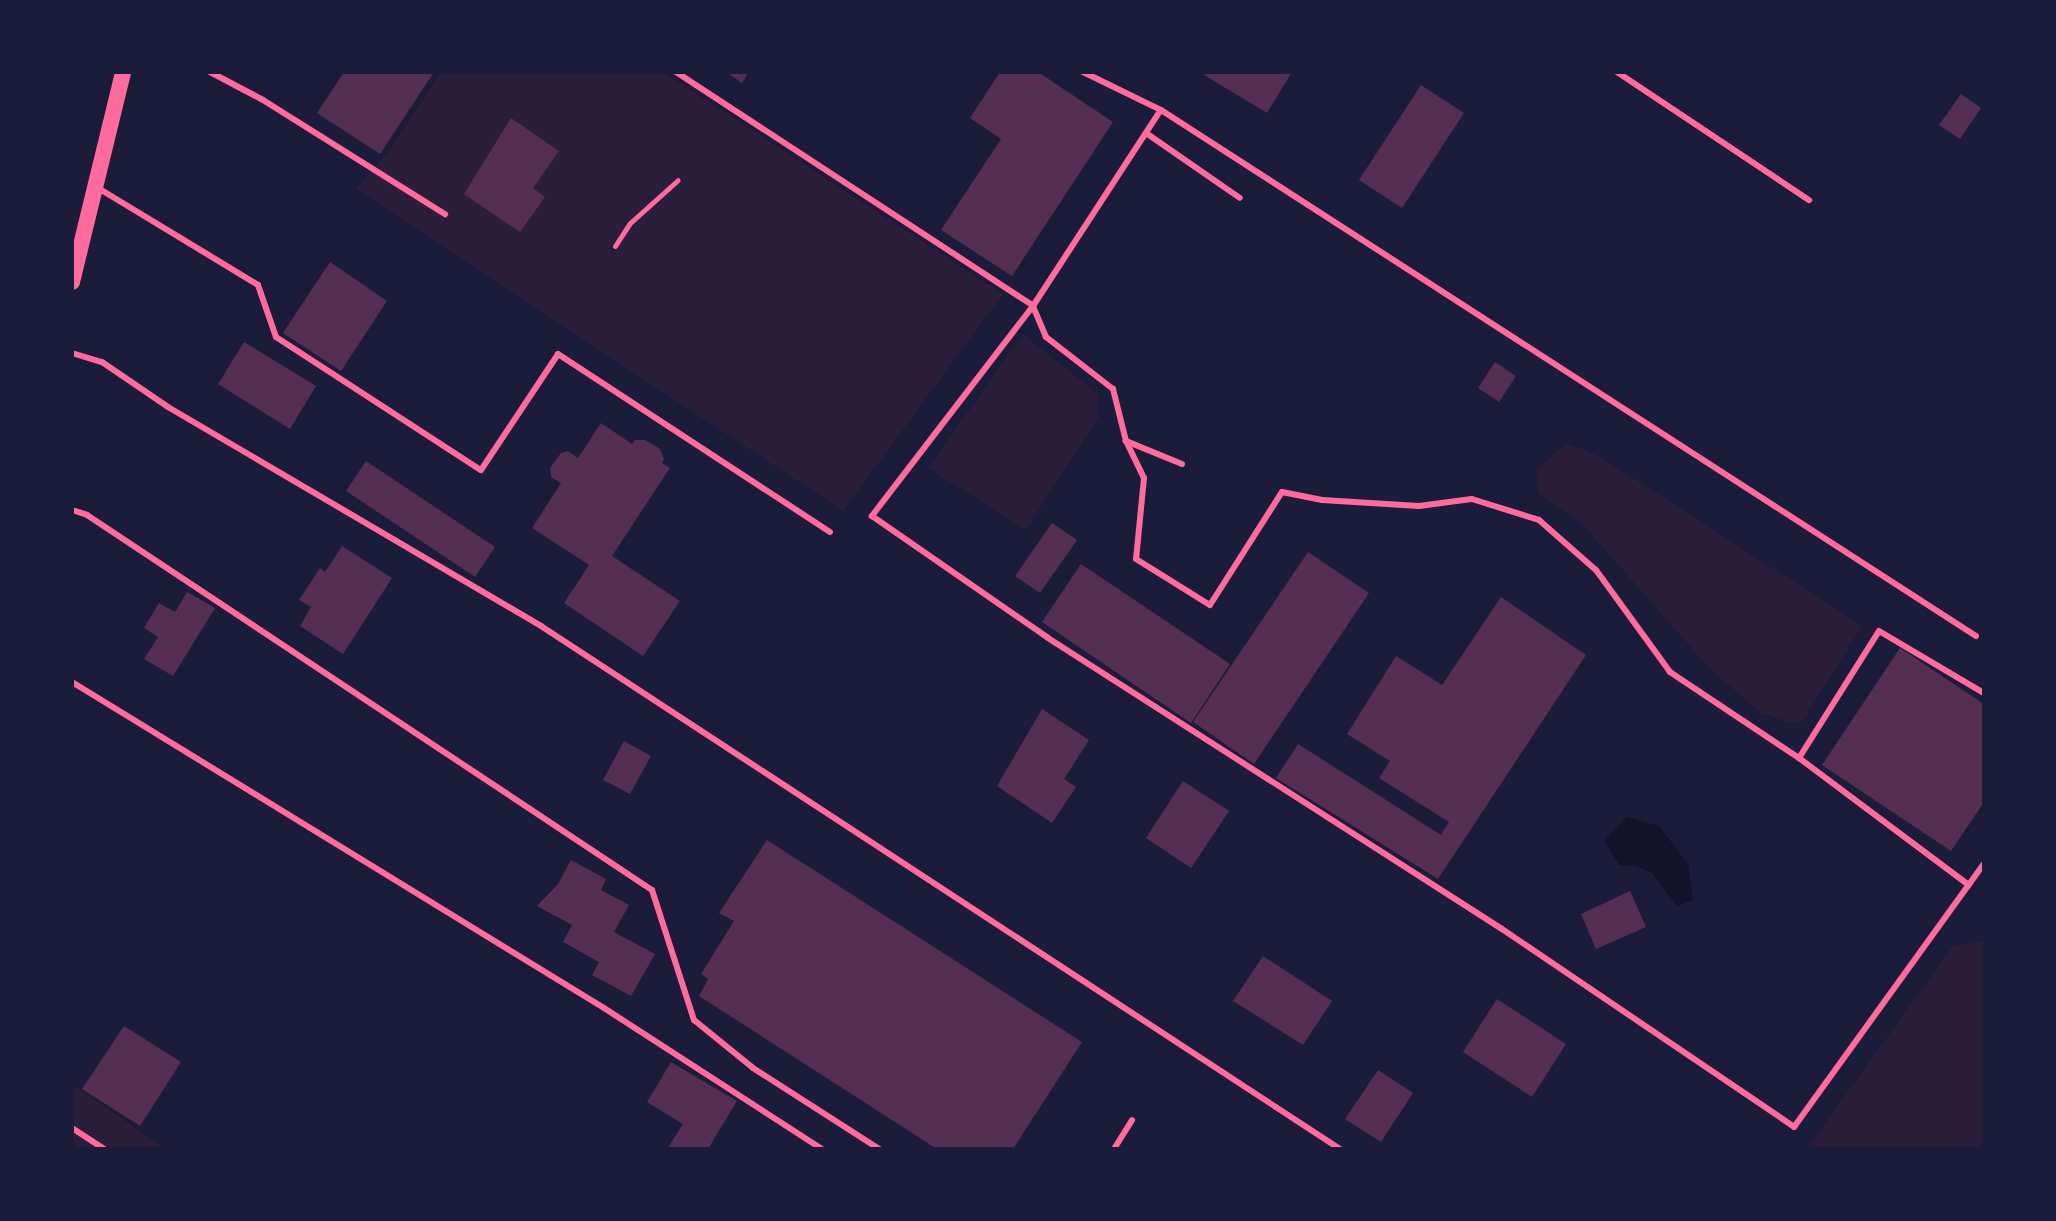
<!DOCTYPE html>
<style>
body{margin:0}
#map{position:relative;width:2056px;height:1221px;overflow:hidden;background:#1b1b3a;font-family:Literata,serif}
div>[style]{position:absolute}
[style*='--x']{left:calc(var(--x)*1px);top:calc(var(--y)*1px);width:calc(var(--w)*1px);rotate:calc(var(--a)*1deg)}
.green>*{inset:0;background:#2a1e3b}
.water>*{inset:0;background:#12122b}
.building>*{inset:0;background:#542f53}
.path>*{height:5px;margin:-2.5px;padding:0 2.5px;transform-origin:2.5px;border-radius:2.5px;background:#ff6b9d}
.service>*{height:6px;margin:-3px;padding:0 3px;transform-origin:3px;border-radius:3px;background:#ff6b9d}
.secondary>*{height:16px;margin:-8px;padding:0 8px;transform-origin:8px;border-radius:8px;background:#ff6b9d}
span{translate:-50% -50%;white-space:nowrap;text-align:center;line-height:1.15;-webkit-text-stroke:7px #1b1b3a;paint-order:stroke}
.frame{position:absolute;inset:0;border:74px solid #1b1b3a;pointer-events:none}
</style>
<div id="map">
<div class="green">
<div style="clip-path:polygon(441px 72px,663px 72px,1003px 294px,843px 511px,356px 189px,392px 147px)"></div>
<div style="clip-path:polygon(1023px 334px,1098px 394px,1098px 418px,1026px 530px,928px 468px)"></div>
<div style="clip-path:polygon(1567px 443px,1599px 456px,1862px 626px,1802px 722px,1788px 722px,1760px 712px,1711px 670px,1584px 526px,1538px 493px,1536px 470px)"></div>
<div style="clip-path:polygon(1984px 941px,1984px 1149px,1807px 1148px,1953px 946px)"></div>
<div style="clip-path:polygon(72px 1084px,166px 1149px,72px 1149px)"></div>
</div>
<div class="water">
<div style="clip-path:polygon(1627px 817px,1659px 826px,1688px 864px,1693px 900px,1677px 906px,1652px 873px,1636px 866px,1619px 865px,1604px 840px)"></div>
</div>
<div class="building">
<div style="clip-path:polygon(344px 72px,434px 72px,380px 154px,317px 113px)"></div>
<div style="clip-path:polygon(726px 72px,749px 72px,742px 83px)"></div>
<div style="clip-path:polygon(1000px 72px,1038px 72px,1113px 122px,1012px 276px,941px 230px,1001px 139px,970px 118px)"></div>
<div style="clip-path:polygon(1206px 72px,1292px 72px,1267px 113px,1204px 75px)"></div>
<div style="clip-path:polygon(1421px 85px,1464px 113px,1402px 208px,1359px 180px)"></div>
<div style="clip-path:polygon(1961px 94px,1981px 108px,1960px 139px,1939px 125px)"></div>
<div style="clip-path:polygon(511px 118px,559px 151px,533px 188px,545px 197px,520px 232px,464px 194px)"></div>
<div style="clip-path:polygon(330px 262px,387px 301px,341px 371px,283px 333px)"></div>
<div style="clip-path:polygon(244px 342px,316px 386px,290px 429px,218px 384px)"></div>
<div style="clip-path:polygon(1495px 362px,1516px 376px,1499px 402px,1478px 388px)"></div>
<div style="clip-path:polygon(601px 423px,632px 444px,635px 440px,645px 440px,660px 449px,664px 459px,662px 463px,670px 468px,612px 556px,680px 601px,643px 656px,564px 603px,589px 565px,532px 528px,561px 483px,551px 477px,550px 468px,561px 453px,568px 451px,578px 458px)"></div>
<div style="clip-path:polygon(366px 461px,495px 547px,475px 577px,346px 491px)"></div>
<div style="clip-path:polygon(1052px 523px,1077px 540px,1040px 593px,1015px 576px)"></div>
<div style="clip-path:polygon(342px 546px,392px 578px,343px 654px,300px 626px,311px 607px,299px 600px,320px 568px,325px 572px)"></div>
<div style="clip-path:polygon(1308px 552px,1369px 593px,1254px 764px,1193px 722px)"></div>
<div style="clip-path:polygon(1081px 564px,1230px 664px,1191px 723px,1042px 622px)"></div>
<div style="clip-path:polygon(187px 592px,215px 608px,173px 676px,144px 659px,158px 637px,144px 628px,159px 603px,175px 612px)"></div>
<div style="clip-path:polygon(1501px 597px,1586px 655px,1438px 879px,1276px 778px,1298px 744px,1441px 835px,1449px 822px,1379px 778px,1390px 761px,1347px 734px,1396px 656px,1442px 685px)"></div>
<div style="clip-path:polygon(1900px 648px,1984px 704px,1984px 802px,1951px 851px,1822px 765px)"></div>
<div style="clip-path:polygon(1042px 709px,1089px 740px,1064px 779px,1076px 787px,1052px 823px,997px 786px)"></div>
<div style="clip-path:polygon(624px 741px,651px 756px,630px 794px,603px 780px)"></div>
<div style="clip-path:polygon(1183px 781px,1229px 811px,1191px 868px,1146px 838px)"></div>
<div style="clip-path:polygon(767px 840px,1082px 1042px,1013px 1149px,937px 1149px,699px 996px,708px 979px,701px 974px,734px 921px,719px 913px)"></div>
<div style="clip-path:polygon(571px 860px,606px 879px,601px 890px,629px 905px,614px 932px,655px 954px,631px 996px,592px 975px,599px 962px,563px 942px,572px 925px,537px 906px,558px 884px)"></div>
<div style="clip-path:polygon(1630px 891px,1646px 927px,1596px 949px,1581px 914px)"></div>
<div style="clip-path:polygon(1263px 956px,1332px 1001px,1303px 1045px,1233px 1001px)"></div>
<div style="clip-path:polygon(1497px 999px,1566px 1044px,1532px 1097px,1463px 1052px)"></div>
<div style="clip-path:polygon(124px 1026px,181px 1062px,140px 1126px,82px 1089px)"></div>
<div style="clip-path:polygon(671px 1062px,737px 1101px,708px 1149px,667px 1149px,683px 1124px,647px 1102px)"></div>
<div style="clip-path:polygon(1378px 1070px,1413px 1093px,1381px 1142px,1345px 1119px)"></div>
</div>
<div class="path">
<div style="--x:615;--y:246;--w:27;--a:-57"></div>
<div style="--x:630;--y:223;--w:64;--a:-41.9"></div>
</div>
<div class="service">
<div style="--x:210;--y:72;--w:60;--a:27.8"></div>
<div style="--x:263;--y:100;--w:215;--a:32.1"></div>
<div style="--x:676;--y:72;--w:427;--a:33.2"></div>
<div style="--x:1033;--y:306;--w:234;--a:-56.9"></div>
<div style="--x:1083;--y:72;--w:87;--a:26"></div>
<div style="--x:1161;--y:110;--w:970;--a:32.84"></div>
<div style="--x:1617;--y:72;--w:231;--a:33.7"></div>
<div style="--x:1146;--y:133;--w:114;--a:34.7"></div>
<div style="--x:98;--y:188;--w:187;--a:31.2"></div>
<div style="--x:258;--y:285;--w:55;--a:70.9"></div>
<div style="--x:276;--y:337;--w:244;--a:33"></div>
<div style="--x:481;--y:470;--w:139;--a:-56.4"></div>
<div style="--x:558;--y:354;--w:325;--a:33.2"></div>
<div style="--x:72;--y:353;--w:31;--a:17"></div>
<div style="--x:102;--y:362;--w:80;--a:34.3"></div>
<div style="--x:168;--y:407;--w:433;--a:30.4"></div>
<div style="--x:541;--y:626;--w:955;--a:33.21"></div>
<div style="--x:1126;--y:441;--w:41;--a:64.1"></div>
<div style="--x:1144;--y:478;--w:81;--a:95.6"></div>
<div style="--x:1136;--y:559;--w:87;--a:31.9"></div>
<div style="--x:1210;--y:605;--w:134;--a:-57.5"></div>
<div style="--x:1282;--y:492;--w:41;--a:11.3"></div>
<div style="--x:1322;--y:500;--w:97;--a:3.5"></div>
<div style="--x:1419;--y:506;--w:53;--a:-7.5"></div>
<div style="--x:1472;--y:499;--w:70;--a:17.4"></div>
<div style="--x:1539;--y:520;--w:76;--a:41.3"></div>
<div style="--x:1596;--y:570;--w:126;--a:54"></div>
<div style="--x:1670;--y:672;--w:155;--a:33.7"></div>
<div style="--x:1799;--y:758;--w:212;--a:36.8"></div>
<div style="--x:1182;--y:464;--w:61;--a:-157.7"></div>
<div style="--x:1126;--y:441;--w:54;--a:-104"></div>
<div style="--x:1113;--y:389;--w:85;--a:-142.2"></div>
<div style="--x:1046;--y:337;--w:34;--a:-113"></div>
<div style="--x:1033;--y:306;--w:265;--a:127.5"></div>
<div style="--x:872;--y:516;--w:214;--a:34.7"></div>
<div style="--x:1048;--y:638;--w:539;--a:32.66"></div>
<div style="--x:1502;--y:929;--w:353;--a:34.1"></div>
<div style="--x:1794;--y:1127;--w:324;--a:-54.2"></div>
<div style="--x:72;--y:510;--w:16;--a:18"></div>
<div style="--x:87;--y:515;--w:678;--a:33.57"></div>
<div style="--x:652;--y:890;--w:137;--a:72.1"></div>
<div style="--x:694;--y:1020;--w:76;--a:39.1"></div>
<div style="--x:753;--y:1068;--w:150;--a:32.7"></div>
<div style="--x:72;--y:682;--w:624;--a:31.5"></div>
<div style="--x:604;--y:1008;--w:260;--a:32.9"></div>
<div style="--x:1799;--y:758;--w:150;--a:-57.8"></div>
<div style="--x:1879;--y:631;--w:122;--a:30.6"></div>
<div style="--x:72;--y:1128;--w:38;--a:33"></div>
<div style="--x:1114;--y:1149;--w:34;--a:-58"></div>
</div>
<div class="secondary">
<div style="--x:72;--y:282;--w:216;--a:-76.3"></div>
</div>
<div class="frame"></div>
</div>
